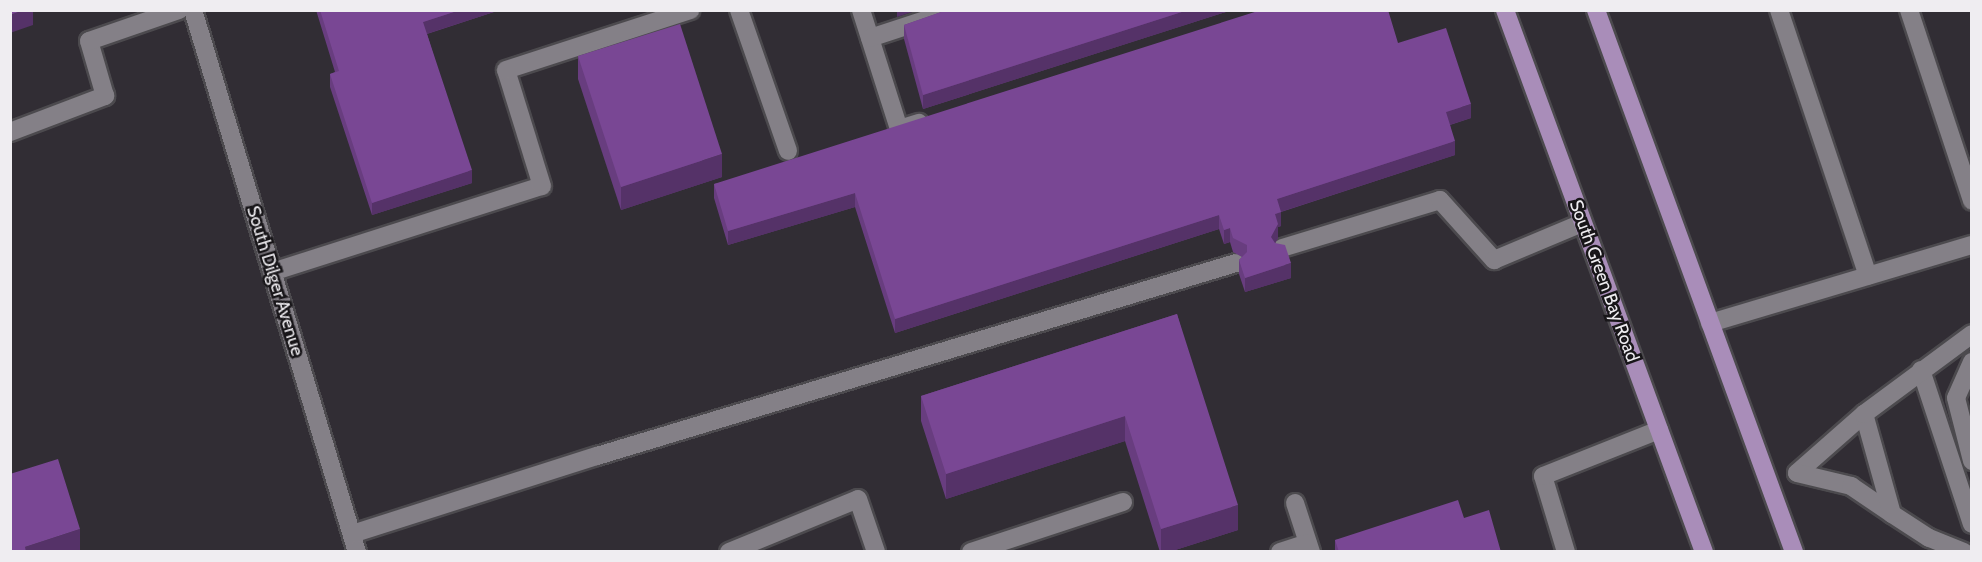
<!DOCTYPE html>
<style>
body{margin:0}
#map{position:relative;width:1982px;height:562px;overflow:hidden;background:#312d34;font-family:Cabin,sans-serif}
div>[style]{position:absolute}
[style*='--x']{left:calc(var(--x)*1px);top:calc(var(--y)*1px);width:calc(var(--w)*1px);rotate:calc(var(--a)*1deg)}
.roads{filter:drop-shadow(2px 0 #4c4a4e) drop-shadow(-2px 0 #4c4a4e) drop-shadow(0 2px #4c4a4e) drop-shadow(0 -2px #4c4a4e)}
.minor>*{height:18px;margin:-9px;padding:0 9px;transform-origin:9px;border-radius:9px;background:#848087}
.major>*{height:18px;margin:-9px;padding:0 9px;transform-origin:9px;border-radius:9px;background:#a98db9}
.wall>*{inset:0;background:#683d7f}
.shaded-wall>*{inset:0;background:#553268}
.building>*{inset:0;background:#794794}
span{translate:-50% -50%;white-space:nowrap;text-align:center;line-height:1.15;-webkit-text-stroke:5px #181619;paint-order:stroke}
.street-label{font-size:18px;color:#efedf1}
.frame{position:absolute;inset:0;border:12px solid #efedf1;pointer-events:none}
</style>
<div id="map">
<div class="roads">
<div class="minor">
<div style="--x:193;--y:10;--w:566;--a:73.17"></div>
<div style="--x:739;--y:10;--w:149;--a:70.8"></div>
<div style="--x:861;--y:10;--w:125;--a:72.3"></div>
<div style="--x:899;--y:129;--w:21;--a:-17"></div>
<div style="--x:1779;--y:10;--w:280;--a:71.5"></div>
<div style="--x:1909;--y:10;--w:201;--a:71.7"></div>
<div style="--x:870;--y:38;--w:89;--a:-18.2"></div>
<div style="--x:10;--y:132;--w:102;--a:-20.8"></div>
<div style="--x:105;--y:96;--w:57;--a:-106.2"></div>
<div style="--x:89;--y:41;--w:95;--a:-19"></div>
<div style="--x:1282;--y:248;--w:165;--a:-16.9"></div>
<div style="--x:1440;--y:200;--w:81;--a:48"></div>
<div style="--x:1494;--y:260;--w:95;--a:-22.8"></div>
<div style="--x:272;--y:272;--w:283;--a:-17.7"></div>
<div style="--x:542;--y:186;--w:121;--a:-107.2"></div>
<div style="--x:506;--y:70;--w:194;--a:-18"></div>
<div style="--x:1710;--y:323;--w:273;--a:-16.6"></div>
<div style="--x:1972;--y:362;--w:39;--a:114"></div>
<div style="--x:1956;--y:398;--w:65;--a:75.7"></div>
<div style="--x:1921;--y:370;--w:162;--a:71.7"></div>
<div style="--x:1864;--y:414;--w:89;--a:138.6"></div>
<div style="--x:1797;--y:473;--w:56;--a:13.5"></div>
<div style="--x:1851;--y:486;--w:50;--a:34.3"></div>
<div style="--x:1295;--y:503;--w:52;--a:71.9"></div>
<div style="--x:352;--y:534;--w:257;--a:-17.7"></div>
<div style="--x:597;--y:456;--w:668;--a:-16.81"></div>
<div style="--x:729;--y:552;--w:139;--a:-22.3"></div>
<div style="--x:858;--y:499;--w:56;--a:71.2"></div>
<div style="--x:971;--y:552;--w:160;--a:-18.2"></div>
<div style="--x:1280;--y:552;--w:29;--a:-18"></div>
<div style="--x:1566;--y:552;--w:79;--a:-106.8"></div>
<div style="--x:1543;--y:476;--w:125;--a:-21.6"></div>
<div style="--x:1964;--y:552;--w:38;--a:-158"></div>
<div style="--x:1929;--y:538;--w:44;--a:-147"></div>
<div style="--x:1892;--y:514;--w:104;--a:-105.6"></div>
<div style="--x:1864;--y:414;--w:134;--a:-36.5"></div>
</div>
<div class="major">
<div style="--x:1505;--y:10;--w:577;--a:69.84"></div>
<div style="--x:1596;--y:10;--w:577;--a:69.93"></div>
</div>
</div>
<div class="wall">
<div style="clip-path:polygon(316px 10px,500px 10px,427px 34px,472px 183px,372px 215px,330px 87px,330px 74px,335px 72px)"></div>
<div style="clip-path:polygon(947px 10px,1232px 10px,923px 109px,904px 39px,904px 25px)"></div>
<div style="clip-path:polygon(1398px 43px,1471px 118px,1450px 125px,1455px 155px,1281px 212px,1281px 226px,1278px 227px,1278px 238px,1275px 243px,1291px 278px,1245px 292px,1239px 274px,1239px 260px,1242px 257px,1233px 252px,1230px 242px,1224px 244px,1219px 229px,895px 333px,855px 207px,728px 245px,714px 198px,714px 184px)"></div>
<div style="clip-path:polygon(578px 56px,722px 177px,621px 210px,578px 79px)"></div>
<div style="clip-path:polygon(1177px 314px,1238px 530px,1169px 552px,1160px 552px,1125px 441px,946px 499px,921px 421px,921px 396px)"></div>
<div style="clip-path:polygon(1464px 518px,1501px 552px,1335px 552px,1335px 540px)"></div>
</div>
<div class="shaded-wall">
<div style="clip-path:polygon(24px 10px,33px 10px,33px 25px,10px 33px,10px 15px)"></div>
<div style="clip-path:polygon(460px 10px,500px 10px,423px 35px,423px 22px)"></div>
<div style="clip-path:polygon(897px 10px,918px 10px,897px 17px)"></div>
<div style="clip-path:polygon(1188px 10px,1232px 10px,923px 109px,923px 95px)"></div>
<div style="clip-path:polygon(1471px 104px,1471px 118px,1446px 126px,1446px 112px)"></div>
<div style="clip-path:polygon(1455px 141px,1455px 155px,1277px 213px,1277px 199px)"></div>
<div style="clip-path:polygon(722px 154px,722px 177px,621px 210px,621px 187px)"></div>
<div style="clip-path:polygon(472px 170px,472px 183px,372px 215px,372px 203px)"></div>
<div style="clip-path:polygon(855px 193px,855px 207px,728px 245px,728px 231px)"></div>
<div style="clip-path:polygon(1281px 212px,1281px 226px,1278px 227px,1278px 238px,1271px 251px,1271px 237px,1275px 214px)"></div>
<div style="clip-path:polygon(1219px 215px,1219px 229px,895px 333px,895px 319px)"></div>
<div style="clip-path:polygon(1230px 228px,1230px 242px,1224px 244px,1224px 230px)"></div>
<div style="clip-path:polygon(1291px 263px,1291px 278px,1245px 292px,1245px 278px)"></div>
<div style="clip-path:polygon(1125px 416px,1125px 441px,946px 499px,946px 474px)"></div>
<div style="clip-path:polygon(1238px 505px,1238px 530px,1169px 552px,1161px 552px,1161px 529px)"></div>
<div style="clip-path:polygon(80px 529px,80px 552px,25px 552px,25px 547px)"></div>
</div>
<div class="building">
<div style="clip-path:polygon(10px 10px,24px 10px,10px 15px)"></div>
<div style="clip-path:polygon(320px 10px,460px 10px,423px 22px,472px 170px,372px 203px,330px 74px,339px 71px)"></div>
<div style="clip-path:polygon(947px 10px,1188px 10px,923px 95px,904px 25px)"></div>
<div style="clip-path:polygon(1261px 10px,1388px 10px,1398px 43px,1446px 28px,1471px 104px,1446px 112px,1455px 141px,1277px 199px,1281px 212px,1275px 214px,1278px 224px,1271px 237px,1275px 243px,1285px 245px,1291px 263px,1245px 278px,1239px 260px,1247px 252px,1247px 245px,1233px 238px,1230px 228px,1224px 230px,1219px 215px,895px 319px,855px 193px,728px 231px,714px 184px)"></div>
<div style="clip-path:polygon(680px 24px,722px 154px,621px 187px,578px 56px)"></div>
<div style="clip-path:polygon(1177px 314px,1238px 505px,1161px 529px,1125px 416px,946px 474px,921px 396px)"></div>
<div style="clip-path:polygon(58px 459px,80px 529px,25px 547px,26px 552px,10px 552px,10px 474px)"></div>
<div style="clip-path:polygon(1458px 500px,1464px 518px,1489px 510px,1501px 552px,1339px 552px,1335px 540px)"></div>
</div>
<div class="street-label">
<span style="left:275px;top:281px;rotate:73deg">South Dilger Avenue</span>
<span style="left:1604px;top:281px;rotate:70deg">South Green Bay Road</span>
</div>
<div class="frame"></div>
</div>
